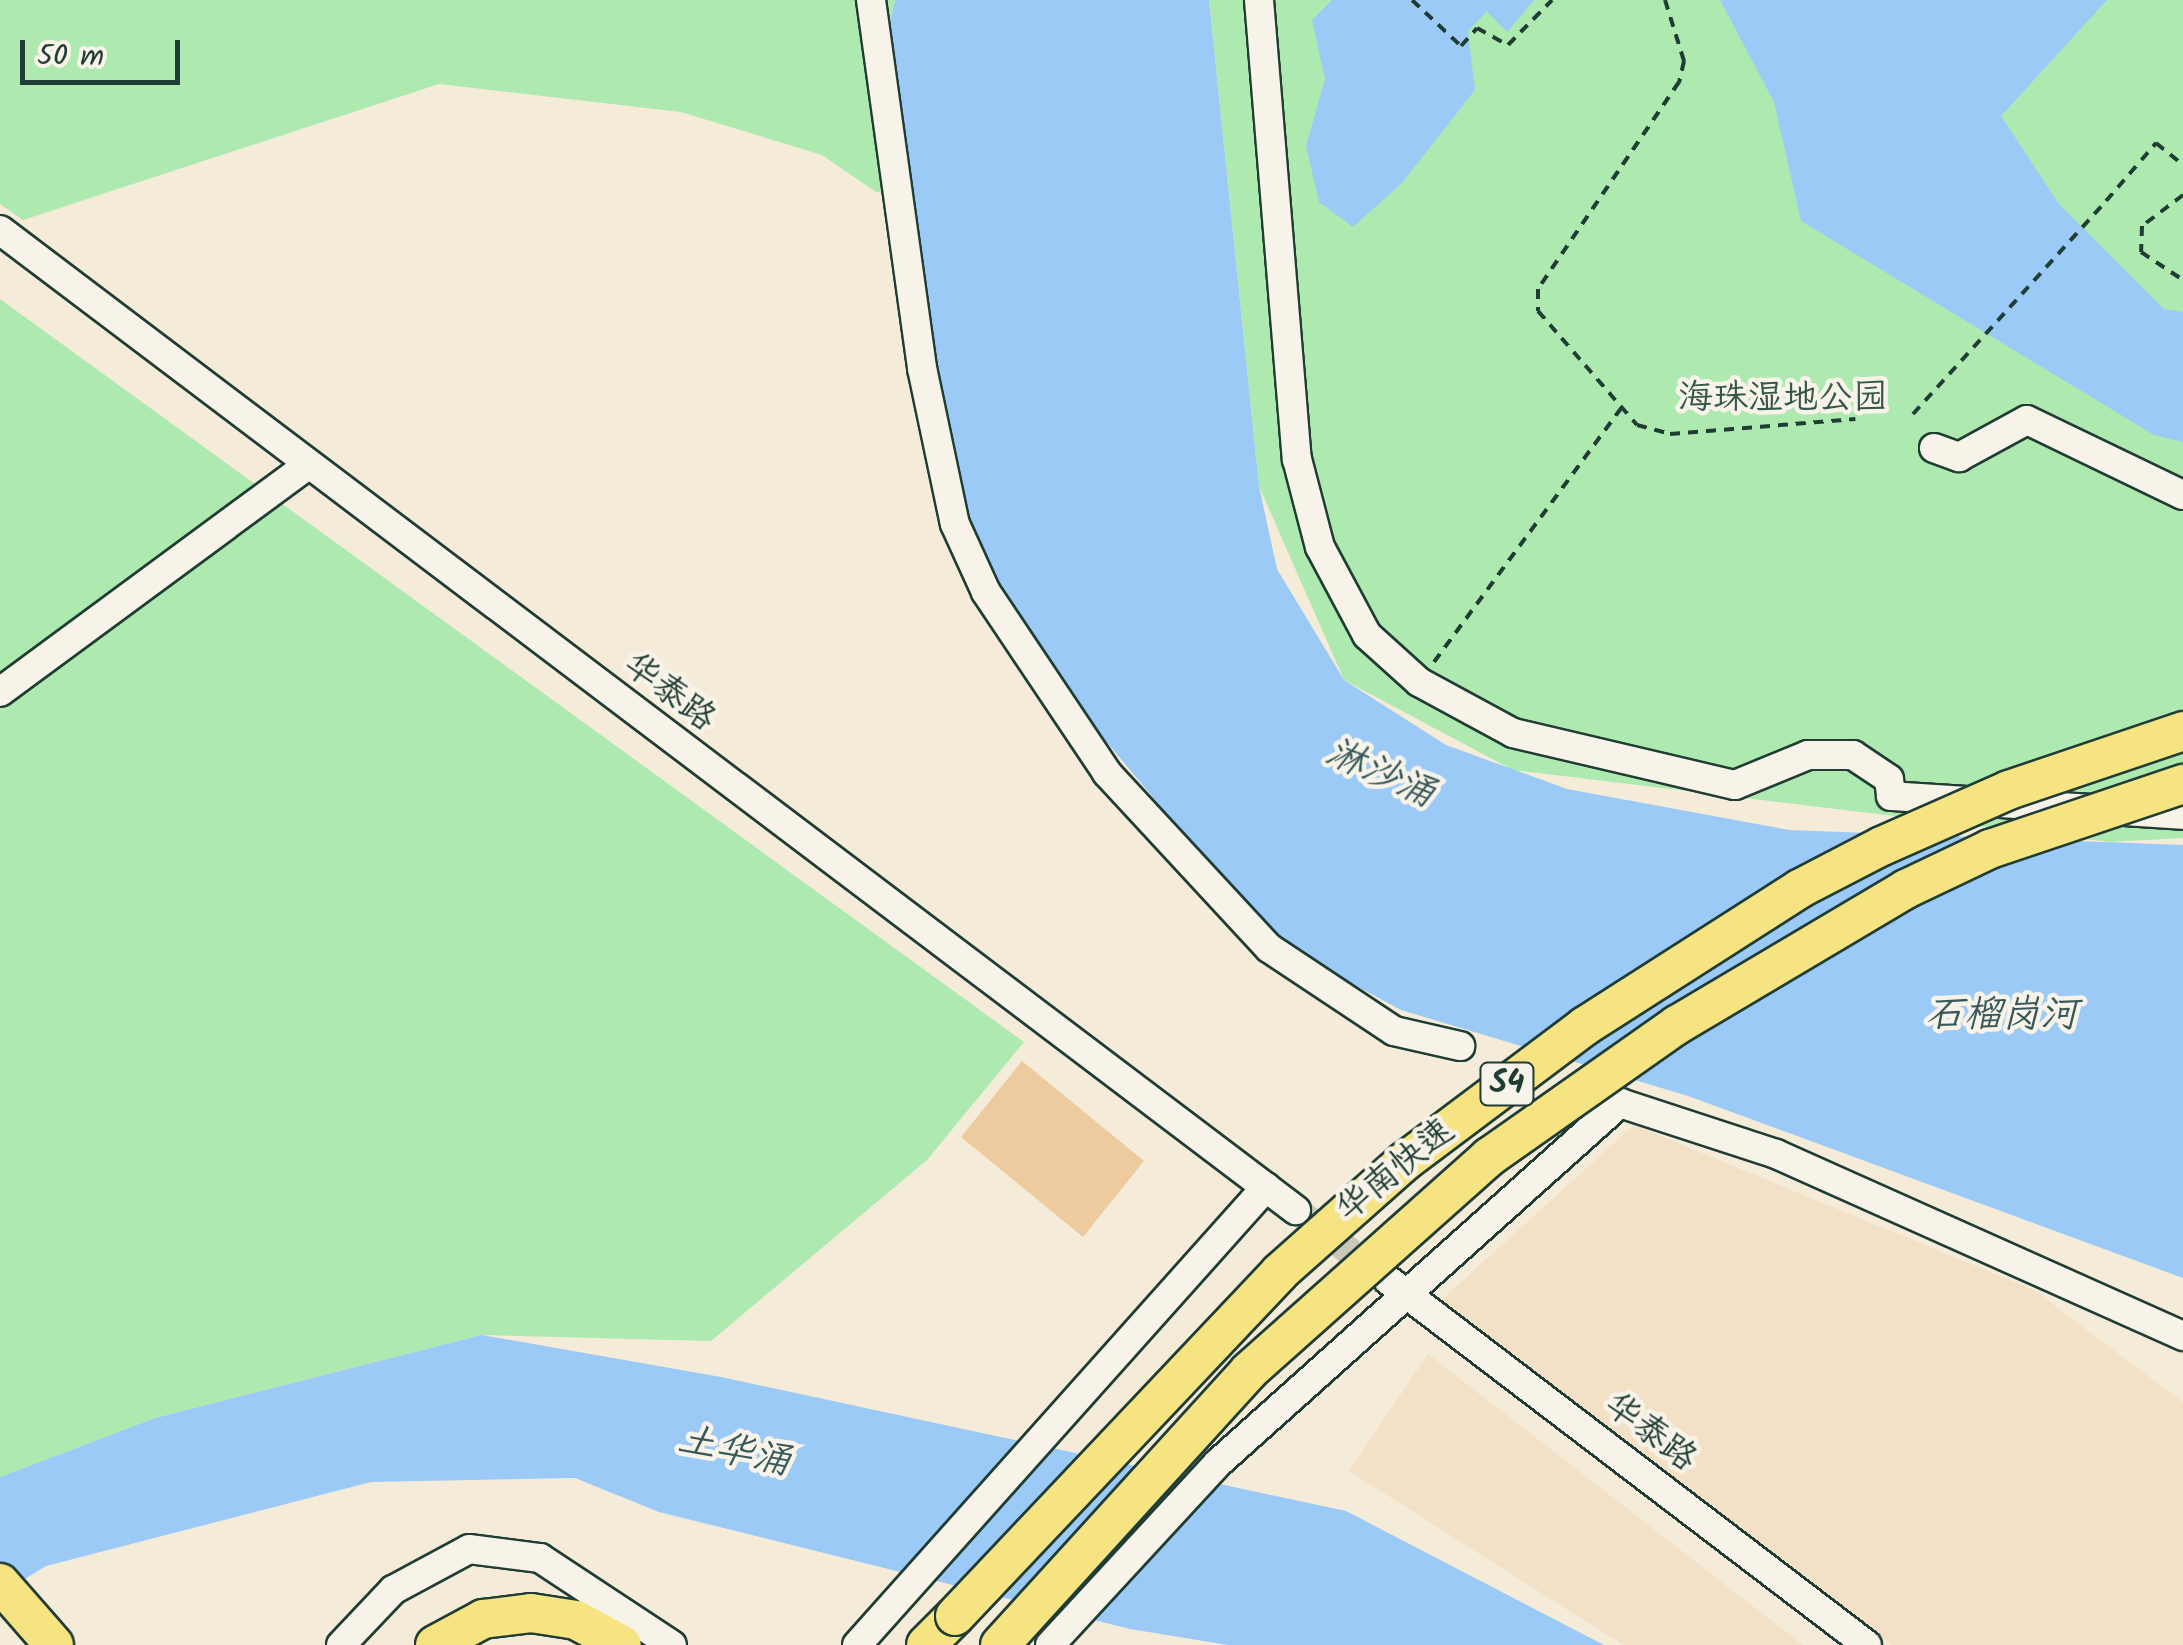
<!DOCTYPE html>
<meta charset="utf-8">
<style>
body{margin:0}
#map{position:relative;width:2183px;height:1645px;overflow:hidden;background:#f5ebd9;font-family:Kalam,"LXGW WenKai TC",sans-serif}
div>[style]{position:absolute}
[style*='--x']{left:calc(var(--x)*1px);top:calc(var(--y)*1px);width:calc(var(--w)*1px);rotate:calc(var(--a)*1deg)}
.built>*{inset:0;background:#f3e1c7}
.green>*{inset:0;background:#aee9af}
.water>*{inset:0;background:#9ccaf7}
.building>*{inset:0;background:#edcb9e}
.minor-tunnel>*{height:28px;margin-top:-14px;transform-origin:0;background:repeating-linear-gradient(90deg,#cac8b8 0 28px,transparent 0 42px)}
.path>*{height:4px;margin-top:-2px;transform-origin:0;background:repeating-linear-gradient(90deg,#1f3d34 0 10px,transparent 0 18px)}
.roads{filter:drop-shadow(2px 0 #1f3d34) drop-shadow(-2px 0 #1f3d34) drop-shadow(0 2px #1f3d34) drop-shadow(0 -2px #1f3d34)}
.minor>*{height:28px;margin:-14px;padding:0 14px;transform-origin:14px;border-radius:14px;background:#f7f3e8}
.highway>*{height:38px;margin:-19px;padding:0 19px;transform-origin:19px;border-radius:19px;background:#f6e381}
.path-bridge>*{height:4px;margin-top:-2px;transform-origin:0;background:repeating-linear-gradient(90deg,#1f3d34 0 10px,transparent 0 18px)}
.bridges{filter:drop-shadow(2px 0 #1f3d34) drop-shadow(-2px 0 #1f3d34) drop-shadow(0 2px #1f3d34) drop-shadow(0 -2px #1f3d34)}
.highway-bridge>*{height:38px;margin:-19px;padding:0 19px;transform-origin:19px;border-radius:19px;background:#f6e381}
span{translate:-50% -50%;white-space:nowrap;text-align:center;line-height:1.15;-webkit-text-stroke:9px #f7f3e8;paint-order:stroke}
.shield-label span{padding:2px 8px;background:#f7f3e8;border:2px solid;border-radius:8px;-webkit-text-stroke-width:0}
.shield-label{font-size:32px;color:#1f3d34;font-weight:700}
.park-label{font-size:35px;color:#345746}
.street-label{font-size:35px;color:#1f3d34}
.water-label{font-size:38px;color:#38595b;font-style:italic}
.scale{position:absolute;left:20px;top:40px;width:160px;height:45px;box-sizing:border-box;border:5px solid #1f3d34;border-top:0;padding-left:12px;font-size:30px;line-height:35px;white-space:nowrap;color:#1f3d34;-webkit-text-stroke:8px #f7f3e8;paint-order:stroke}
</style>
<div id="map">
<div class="built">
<div style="clip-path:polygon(1634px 1125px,2034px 1290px,2183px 1402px,2183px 1645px,1892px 1645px,1438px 1303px)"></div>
<div style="clip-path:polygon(1428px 1354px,1803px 1645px,1623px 1645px,1349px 1471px)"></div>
</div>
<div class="green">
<div style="clip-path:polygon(0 0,895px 0,888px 30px,910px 189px,876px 192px,822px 155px,681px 112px,439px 84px,23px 220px,0 204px)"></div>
<div style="clip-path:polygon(1209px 0,2183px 0,2183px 838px,2110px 842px,1513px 770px,1344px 680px,1259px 486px)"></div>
<div style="clip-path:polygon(0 299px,1024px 1042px,927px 1160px,711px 1341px,482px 1335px,155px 1418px,0 1477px)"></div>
</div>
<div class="water">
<div style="clip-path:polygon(895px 0,1209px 0,1259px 486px,1277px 569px,1344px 680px,1446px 745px,1567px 789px,1789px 830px,2183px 845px,2183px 1278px,1688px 1096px,1401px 1010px,1273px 941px,1069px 697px,974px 543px,939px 408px,888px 30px)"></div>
<div style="clip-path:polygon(1332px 0,1534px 0,1507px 32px,1487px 11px,1468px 31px,1475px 90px,1402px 183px,1353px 227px,1319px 202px,1306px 146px,1325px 79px,1312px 20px)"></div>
<div style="clip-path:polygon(1720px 0,2107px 0,2001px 116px,2059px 204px,2164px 309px,2183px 312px,2183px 442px,2154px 435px,1801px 221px,1774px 102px)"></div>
<div style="clip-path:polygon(482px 1335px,721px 1377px,1346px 1511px,1604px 1645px,1228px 1645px,1130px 1629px,659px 1512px,575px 1478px,371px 1482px,46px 1566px,0 1594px,0 1477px,155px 1418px)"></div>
</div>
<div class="building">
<div style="clip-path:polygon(1022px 1061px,1144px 1161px,1083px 1237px,961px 1137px)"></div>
</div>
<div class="minor-tunnel">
<div style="--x:1296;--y:1210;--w:110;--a:37.6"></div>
</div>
<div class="path">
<div style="--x:1412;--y:0;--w:67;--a:43.2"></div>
<div style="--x:1461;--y:46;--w:24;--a:-48"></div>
<div style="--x:1477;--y:28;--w:35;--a:29"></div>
<div style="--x:1508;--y:45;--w:63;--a:-45.6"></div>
<div style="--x:1665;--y:0;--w:64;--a:72.7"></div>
<div style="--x:1684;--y:61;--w:22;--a:103"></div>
<div style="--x:1679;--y:82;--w:250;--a:124.3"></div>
<div style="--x:1538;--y:289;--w:22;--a:90"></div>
<div style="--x:1538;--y:311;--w:151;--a:49"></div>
<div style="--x:1637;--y:425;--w:34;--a:15"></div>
<div style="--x:1670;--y:434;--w:186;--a:-4.6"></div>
<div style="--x:2183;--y:195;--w:51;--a:142.9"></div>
<div style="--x:2142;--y:226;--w:26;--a:92"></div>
<div style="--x:2141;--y:252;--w:50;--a:33.7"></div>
<div style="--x:2106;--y:201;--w:77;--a:-49.2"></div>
<div style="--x:2156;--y:143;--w:35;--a:39"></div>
<div style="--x:1434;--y:662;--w:315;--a:-53.6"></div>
</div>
<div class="roads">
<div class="minor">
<div style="--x:871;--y:0;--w:372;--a:82.1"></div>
<div style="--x:922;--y:368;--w:159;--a:78.1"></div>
<div style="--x:955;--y:524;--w:75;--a:65.5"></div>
<div style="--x:986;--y:592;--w:218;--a:56.2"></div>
<div style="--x:1107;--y:773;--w:238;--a:47.2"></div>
<div style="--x:1269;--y:948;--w:150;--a:33.6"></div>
<div style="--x:1394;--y:1031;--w:68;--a:12.8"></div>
<div style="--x:1259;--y:0;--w:461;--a:85.3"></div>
<div style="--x:1297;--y:459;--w:91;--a:75.4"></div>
<div style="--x:1320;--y:547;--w:100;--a:61.9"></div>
<div style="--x:1367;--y:635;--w:70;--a:42.1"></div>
<div style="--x:1419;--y:682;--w:107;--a:28.5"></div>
<div style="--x:1513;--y:733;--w:228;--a:13.2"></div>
<div style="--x:1735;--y:785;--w:79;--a:-22.3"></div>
<div style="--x:1808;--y:755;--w:45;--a:0"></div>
<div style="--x:1853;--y:755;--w:43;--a:33.7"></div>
<div style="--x:1889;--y:779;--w:17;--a:83"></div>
<div style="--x:1891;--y:796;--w:293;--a:3.7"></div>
<div style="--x:0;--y:230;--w:1625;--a:37.1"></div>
<div style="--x:1934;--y:448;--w:27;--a:20"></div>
<div style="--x:1959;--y:457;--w:77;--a:-28.6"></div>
<div style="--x:2027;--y:420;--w:173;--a:25.7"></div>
<div style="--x:0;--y:692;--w:383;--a:-36.4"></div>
<div style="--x:1388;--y:1280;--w:602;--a:37.31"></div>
<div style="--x:341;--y:1645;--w:76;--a:-46.6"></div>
<div style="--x:393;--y:1590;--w:86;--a:-28.3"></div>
<div style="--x:469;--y:1549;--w:72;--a:7.2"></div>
<div style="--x:540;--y:1558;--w:158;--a:33.4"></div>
<div style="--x:857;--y:1645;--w:614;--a:-48.23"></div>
<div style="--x:1050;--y:1645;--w:248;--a:-47.3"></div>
<div style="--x:1218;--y:1463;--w:540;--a:-41.85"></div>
<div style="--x:1620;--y:1103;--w:164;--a:18.1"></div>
<div style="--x:1776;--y:1154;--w:446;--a:24.1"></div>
</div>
<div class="highway">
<div style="--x:0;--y:1583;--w:82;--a:48.9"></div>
<div style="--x:435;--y:1645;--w:55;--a:-28.4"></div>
<div style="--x:483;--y:1619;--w:48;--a:-7.1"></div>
<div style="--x:531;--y:1613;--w:46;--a:8.8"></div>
<div style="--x:576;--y:1620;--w:52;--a:28.5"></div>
<div style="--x:926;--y:1645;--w:41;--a:-45"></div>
</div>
</div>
<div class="path-bridge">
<div style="--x:1913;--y:414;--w:287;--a:-47.8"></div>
</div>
<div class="bridges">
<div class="highway-bridge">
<div style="--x:955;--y:1616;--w:473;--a:-46.6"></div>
<div style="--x:1280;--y:1272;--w:166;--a:-41.6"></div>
<div style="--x:1404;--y:1162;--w:226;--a:-36.9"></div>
<div style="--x:1585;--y:1026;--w:254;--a:-32.6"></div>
<div style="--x:1799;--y:889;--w:93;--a:-27.4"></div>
<div style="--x:1882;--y:846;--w:139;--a:-23.8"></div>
<div style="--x:2009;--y:790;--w:184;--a:-18.7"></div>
<div style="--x:1000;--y:1645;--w:370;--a:-47.7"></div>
<div style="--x:1249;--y:1371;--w:322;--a:-41.7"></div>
<div style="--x:1489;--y:1157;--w:230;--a:-35.1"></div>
<div style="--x:1677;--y:1025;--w:266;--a:-30.7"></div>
<div style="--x:1906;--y:889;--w:93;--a:-25.5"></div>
<div style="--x:1990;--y:849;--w:204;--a:-18.6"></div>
</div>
</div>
<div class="shield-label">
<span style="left:1507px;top:1084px">S4</span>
</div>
<div class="park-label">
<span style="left:1783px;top:399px">海珠湿地公园</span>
</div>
<div class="street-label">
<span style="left:669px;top:693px;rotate:37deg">华泰路</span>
<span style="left:1396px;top:1171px;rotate:-39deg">华南快速</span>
<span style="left:1650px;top:1433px;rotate:37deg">华泰路</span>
</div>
<div class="water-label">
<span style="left:1380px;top:775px;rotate:24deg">淋沙涌</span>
<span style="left:2002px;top:1017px">石榴岗河</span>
<span style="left:734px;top:1453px;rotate:12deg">土华涌</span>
</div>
<div class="scale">50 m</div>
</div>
